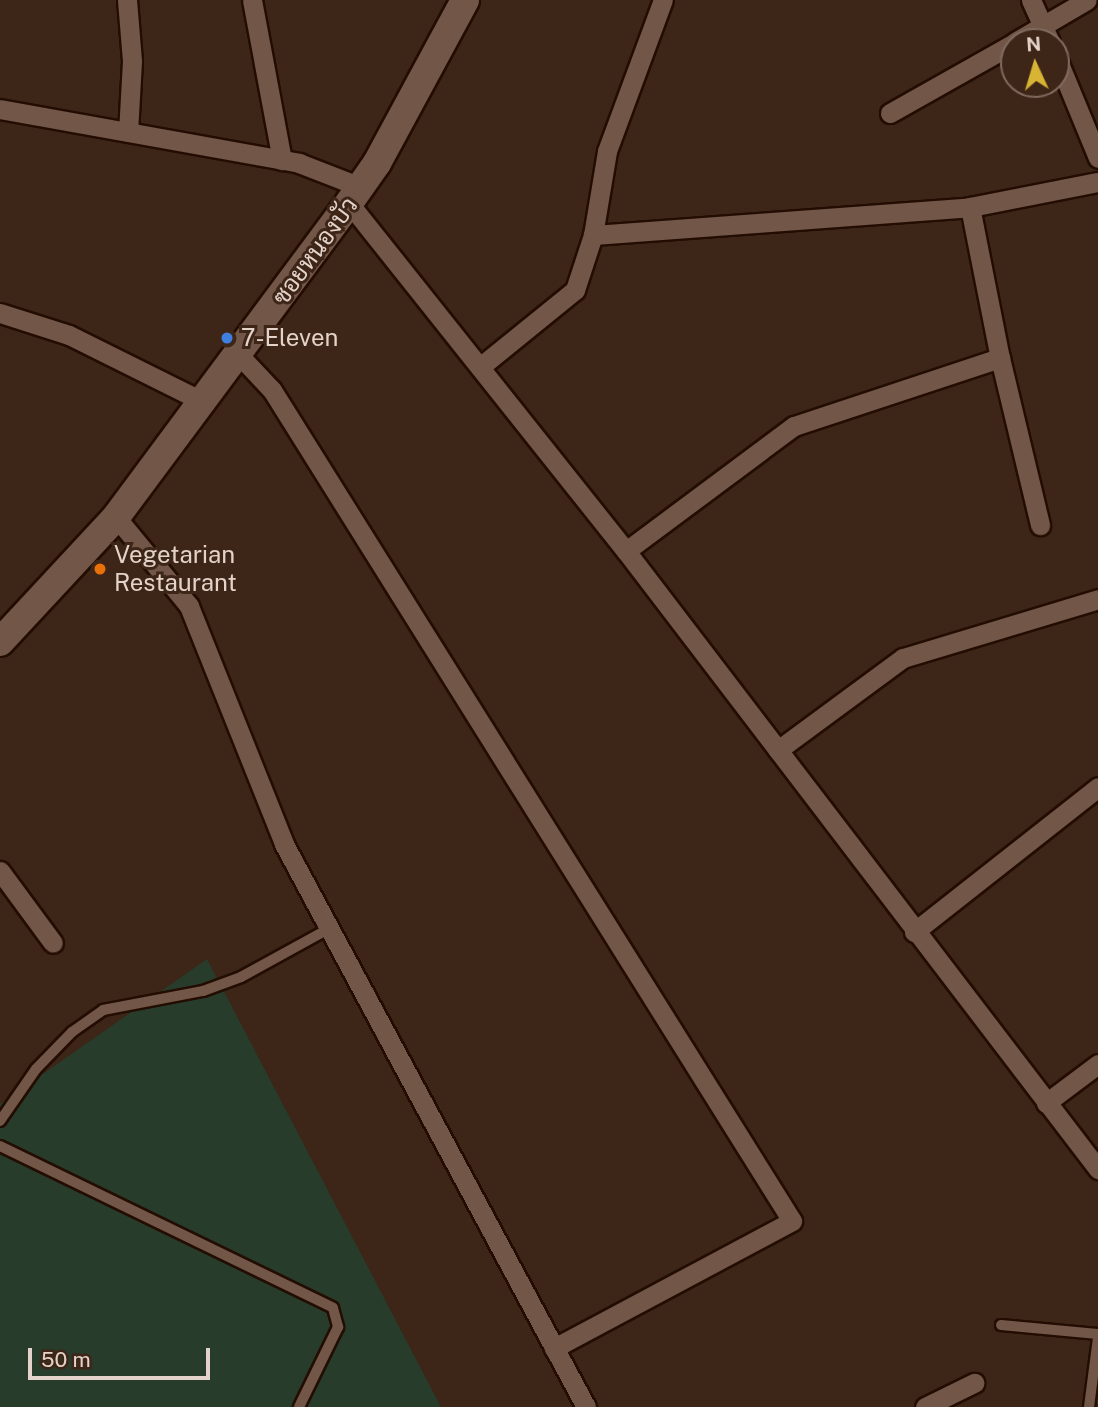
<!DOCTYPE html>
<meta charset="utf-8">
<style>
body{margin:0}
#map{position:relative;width:1098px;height:1407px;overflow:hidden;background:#3d2517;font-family:"Public Sans",Sarabun,sans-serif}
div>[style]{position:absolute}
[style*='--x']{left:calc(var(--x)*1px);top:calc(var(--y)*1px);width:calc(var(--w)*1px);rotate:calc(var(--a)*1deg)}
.green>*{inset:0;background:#273c2b}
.roads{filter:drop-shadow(2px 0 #230d02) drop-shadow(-2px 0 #230d02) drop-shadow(0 2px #230d02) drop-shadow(0 -2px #230d02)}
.lane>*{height:10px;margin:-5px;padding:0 5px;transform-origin:5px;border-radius:5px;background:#725647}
.street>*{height:19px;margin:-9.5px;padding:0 9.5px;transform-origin:9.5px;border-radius:9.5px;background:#725647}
.secondary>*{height:28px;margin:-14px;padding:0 14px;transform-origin:14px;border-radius:14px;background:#725647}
.dots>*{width:19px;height:19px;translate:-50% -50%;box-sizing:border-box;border:4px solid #3d2517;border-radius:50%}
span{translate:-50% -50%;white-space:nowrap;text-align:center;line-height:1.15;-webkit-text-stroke:6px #3d2517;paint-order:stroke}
.street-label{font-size:24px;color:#e4d3ca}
.poi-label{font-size:24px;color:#e4d3ca}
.left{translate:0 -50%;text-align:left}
.north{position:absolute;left:1000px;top:28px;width:70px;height:70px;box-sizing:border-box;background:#3d2517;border:2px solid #806b5f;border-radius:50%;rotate:356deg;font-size:19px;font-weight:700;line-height:28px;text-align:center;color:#e4d3ca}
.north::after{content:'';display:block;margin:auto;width:24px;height:32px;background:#d8b434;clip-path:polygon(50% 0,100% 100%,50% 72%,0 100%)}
.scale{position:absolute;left:28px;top:1348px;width:182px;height:32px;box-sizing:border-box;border:4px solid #e4d3ca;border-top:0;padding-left:9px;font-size:21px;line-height:24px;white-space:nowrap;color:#e4d3ca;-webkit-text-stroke:5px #3d2517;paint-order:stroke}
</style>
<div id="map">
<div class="green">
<div style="clip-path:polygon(207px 959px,441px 1407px,0 1407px,0 1104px)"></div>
</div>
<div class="roads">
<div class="lane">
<div style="--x:0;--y:1121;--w:63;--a:-55.3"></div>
<div style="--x:36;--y:1069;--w:52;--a:-45.8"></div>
<div style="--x:72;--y:1032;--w:38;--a:-35"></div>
<div style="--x:103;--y:1010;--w:102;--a:-10.8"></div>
<div style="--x:203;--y:991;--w:40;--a:-20.2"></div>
<div style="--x:241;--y:977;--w:102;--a:-28.8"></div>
<div style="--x:0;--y:1146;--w:370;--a:25.9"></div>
<div style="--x:333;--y:1308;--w:20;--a:75"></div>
<div style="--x:338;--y:1327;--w:89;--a:116"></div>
<div style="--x:1001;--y:1325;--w:97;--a:5.3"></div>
<div style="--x:1089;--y:1407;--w:70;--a:-82.6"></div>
</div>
<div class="street">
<div style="--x:127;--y:0;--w:61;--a:85.3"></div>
<div style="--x:132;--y:61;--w:71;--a:93.2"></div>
<div style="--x:252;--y:0;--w:163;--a:79.4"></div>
<div style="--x:1031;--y:0;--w:46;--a:65.7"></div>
<div style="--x:1015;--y:42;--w:83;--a:-30.3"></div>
<div style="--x:1056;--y:56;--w:110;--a:67.6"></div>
<div style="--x:0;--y:109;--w:304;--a:10.2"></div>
<div style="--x:299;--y:163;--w:66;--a:21.2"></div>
<div style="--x:890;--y:113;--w:142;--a:-29.4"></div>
<div style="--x:349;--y:203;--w:445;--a:51.5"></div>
<div style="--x:626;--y:551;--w:778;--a:52.63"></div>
<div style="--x:970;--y:207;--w:154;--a:78.8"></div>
<div style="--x:1000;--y:358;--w:172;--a:76.5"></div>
<div style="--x:593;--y:235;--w:378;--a:-4.2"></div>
<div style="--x:970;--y:207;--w:130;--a:-11.1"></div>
<div style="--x:0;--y:313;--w:72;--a:17.7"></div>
<div style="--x:69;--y:335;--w:151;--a:26.4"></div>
<div style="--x:239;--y:355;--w:48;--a:46.7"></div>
<div style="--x:272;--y:390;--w:980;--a:57.96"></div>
<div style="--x:792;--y:1221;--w:270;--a:151.9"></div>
<div style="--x:480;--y:367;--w:122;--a:-39"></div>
<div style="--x:575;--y:290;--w:58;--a:-71.9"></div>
<div style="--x:593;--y:235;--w:85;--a:-80.5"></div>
<div style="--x:607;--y:151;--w:161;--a:-69.7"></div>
<div style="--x:116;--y:517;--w:115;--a:50.6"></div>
<div style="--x:189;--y:606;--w:256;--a:68.2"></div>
<div style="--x:284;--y:844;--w:639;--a:61.79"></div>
<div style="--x:626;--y:551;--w:209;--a:-36.7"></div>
<div style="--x:794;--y:426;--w:217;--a:-18.3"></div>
<div style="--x:778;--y:750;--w:155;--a:-36.4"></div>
<div style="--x:903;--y:658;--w:204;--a:-16.8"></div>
<div style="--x:0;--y:871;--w:89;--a:53.6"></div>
<div style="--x:914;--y:932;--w:234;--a:-38.2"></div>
<div style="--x:1046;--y:1103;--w:65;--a:-36.9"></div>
<div style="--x:925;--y:1407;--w:55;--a:-26.1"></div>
</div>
<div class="secondary">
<div style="--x:0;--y:642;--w:171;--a:-47.1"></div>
<div style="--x:116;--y:517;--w:391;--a:-53.4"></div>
<div style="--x:349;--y:203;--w:49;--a:-55"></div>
<div style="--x:377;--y:163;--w:185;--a:-61.6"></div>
</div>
</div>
<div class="dots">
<div style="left:227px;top:338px;background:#3f7fe0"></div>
<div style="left:100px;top:569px;background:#e8710a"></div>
</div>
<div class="street-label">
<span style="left:315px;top:251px;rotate:-54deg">ซอยหนองบัว</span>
</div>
<div class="poi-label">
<span class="left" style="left:241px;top:338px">7-Eleven</span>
<span class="left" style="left:114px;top:569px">Vegetarian<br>Restaurant</span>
</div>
<div class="north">N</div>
<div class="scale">50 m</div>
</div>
